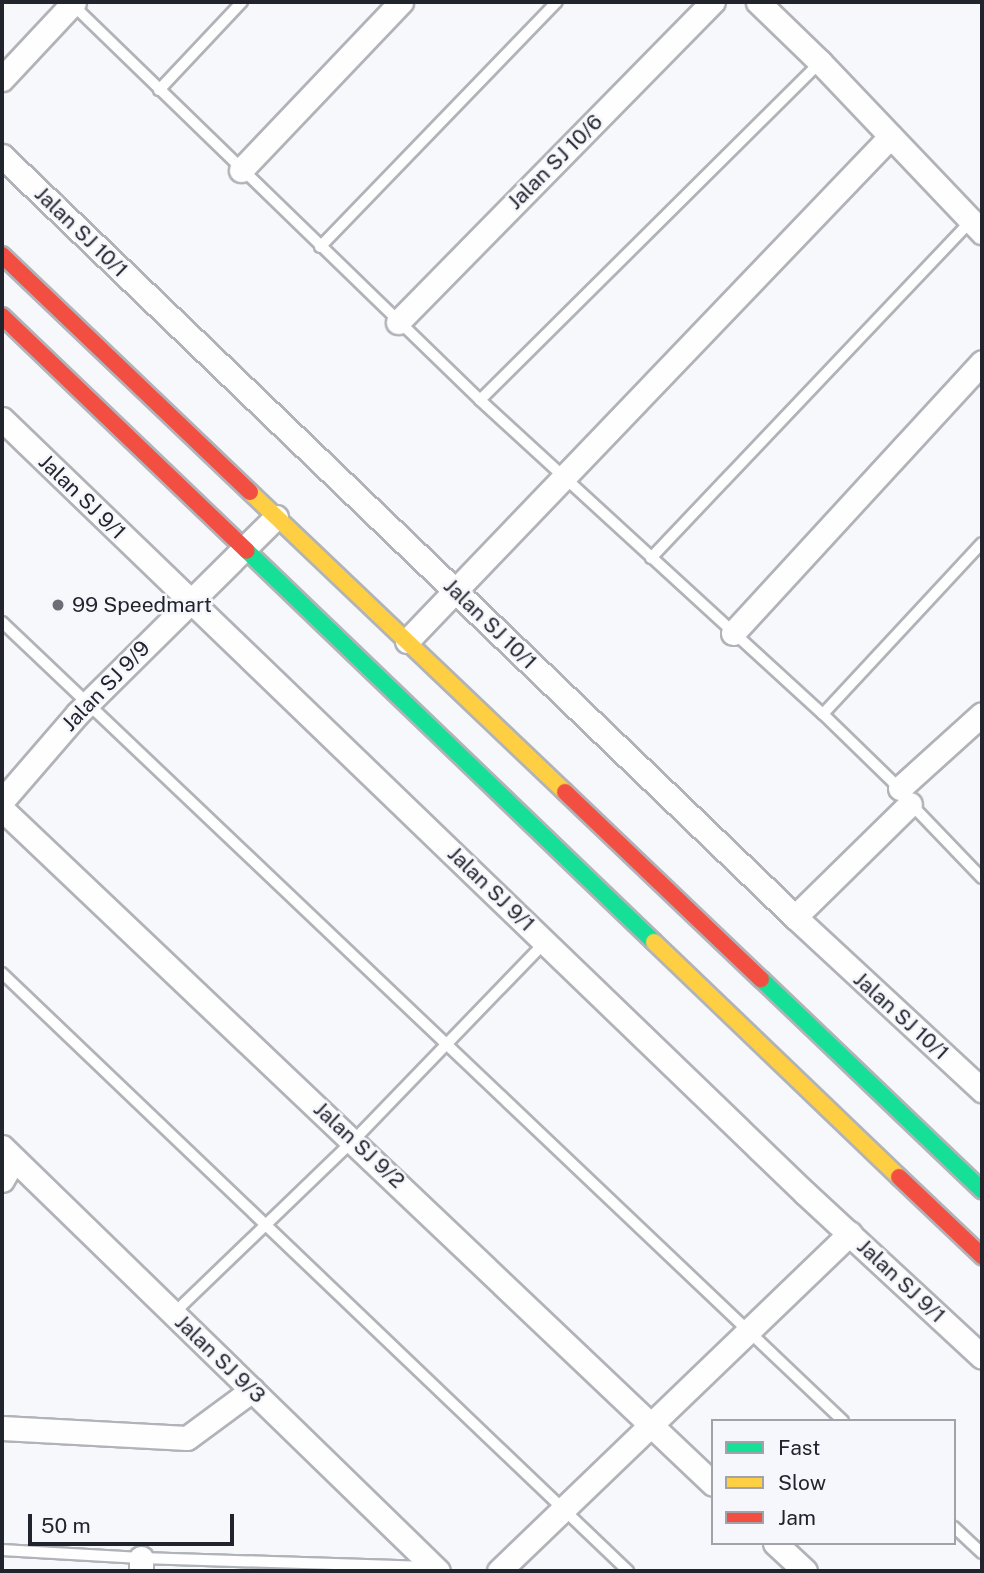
<!DOCTYPE html>
<style>
body{margin:0}
#map{position:relative;width:984px;height:1573px;overflow:hidden;background:#f7f8fb;font-family:"Public Sans",sans-serif}
div>[style]{position:absolute}
[style*='--x']{left:calc(var(--x)*1px);top:calc(var(--y)*1px);width:calc(var(--w)*1px);rotate:calc(var(--a)*1deg)}
.roads{filter:drop-shadow(2px 0 #b1b3b8) drop-shadow(-2px 0 #b1b3b8) drop-shadow(0 2px #b1b3b8) drop-shadow(0 -2px #b1b3b8)}
.lane>*{height:10px;margin:-5px;padding:0 5px;transform-origin:5px;border-radius:5px;background:#fefefe}
.street>*{height:23px;margin:-11.5px;padding:0 11.5px;transform-origin:11.5px;border-radius:11.5px;background:#fefefe}
.fast>*{height:16px;margin:-8px;padding:0 8px;transform-origin:8px;border-radius:8px;background:#16e098}
.slow>*{height:16px;margin:-8px;padding:0 8px;transform-origin:8px;border-radius:8px;background:#ffcf43}
.jam>*{height:16px;margin:-8px;padding:0 8px;transform-origin:8px;border-radius:8px;background:#f24e42}
.dots>*{width:19px;height:19px;translate:-50% -50%;box-sizing:border-box;border:4px solid #f6f7fc;border-radius:50%}
span{translate:-50% -50%;white-space:nowrap;text-align:center;line-height:1.15;-webkit-text-stroke:5px #f6f7fc;paint-order:stroke}
.street-label{font-size:21px;color:#22242d}
.poi-label{font-size:21px;color:#22242d}
.left{translate:0 -50%;text-align:left}
.frame{position:absolute;inset:0;border:4px solid #22242d;pointer-events:none}
.legend{position:absolute;left:711px;top:1419px;width:245px;height:126px;box-sizing:border-box;background:#f6f7fc;border:2px solid #a1a3a9;margin:0;padding:9px 12px;list-style:none;font-size:21px;color:#22242d}
.legend li{display:flex;align-items:center;gap:14px;height:35px}
.legend b{width:35px;border:2px solid #a1a3a9}
.scale{position:absolute;left:28px;top:1514px;width:206px;height:32px;box-sizing:border-box;border:4px solid #22242d;border-top:0;padding-left:9px;font-size:21px;line-height:24px;white-space:nowrap;color:#22242d;-webkit-text-stroke:5px #f6f7fc;paint-order:stroke}
</style>
<div id="map">
<div class="roads">
<div class="lane">
<div style="--x:72;--y:4;--w:569;--a:44.14"></div>
<div style="--x:480;--y:400;--w:465;--a:42.5"></div>
<div style="--x:823;--y:714;--w:107;--a:44.2"></div>
<div style="--x:159;--y:90;--w:121;--a:-46.7"></div>
<div style="--x:320;--y:247;--w:341;--a:-46"></div>
<div style="--x:480;--y:400;--w:479;--a:-44.8"></div>
<div style="--x:651;--y:558;--w:465;--a:-46.5"></div>
<div style="--x:2;--y:622;--w:1160;--a:43.53"></div>
<div style="--x:823;--y:714;--w:233;--a:-47.1"></div>
<div style="--x:909;--y:802;--w:105;--a:46.2"></div>
<div style="--x:2;--y:973;--w:866;--a:43.69"></div>
<div style="--x:173;--y:1314;--w:251;--a:-43.9"></div>
<div style="--x:354;--y:1140;--w:275;--a:-46"></div>
<div style="--x:954;--y:1527;--w:38;--a:43"></div>
<div style="--x:2;--y:1550;--w:139;--a:3.3"></div>
<div style="--x:141;--y:1558;--w:288;--a:1.8"></div>
</div>
<div class="street">
<div style="--x:758;--y:2;--w:86;--a:44.1"></div>
<div style="--x:820;--y:62;--w:235;--a:46.4"></div>
<div style="--x:2;--y:79;--w:105;--a:-46.9"></div>
<div style="--x:2;--y:156;--w:1099;--a:43.82"></div>
<div style="--x:795;--y:917;--w:255;--a:42.8"></div>
<div style="--x:241;--y:170;--w:232;--a:-46.4"></div>
<div style="--x:398;--y:322;--w:449;--a:-45.5"></div>
<div style="--x:2;--y:419;--w:1115;--a:43.95"></div>
<div style="--x:805;--y:1193;--w:241;--a:42.8"></div>
<div style="--x:733;--y:633;--w:368;--a:-47.4"></div>
<div style="--x:407;--y:641;--w:699;--a:-46.22"></div>
<div style="--x:900;--y:788;--w:110;--a:-42.1"></div>
<div style="--x:2;--y:801;--w:115;--a:-49.2"></div>
<div style="--x:77;--y:714;--w:280;--a:-44.7"></div>
<div style="--x:2;--y:809;--w:980;--a:43.51"></div>
<div style="--x:795;--y:917;--w:161;--a:-44.5"></div>
<div style="--x:2;--y:1147;--w:608;--a:44.2"></div>
<div style="--x:2;--y:1180;--w:24;--a:-60"></div>
<div style="--x:2;--y:1428;--w:185;--a:3.1"></div>
<div style="--x:187;--y:1438;--w:81;--a:-36.4"></div>
<div style="--x:775;--y:1543;--w:41;--a:43"></div>
<div style="--x:141;--y:1571;--w:13;--a:-90"></div>
<div style="--x:499;--y:1571;--w:487;--a:-43.9"></div>
</div>
<div class="fast">
<div style="--x:247;--y:551;--w:564;--a:43.85"></div>
<div style="--x:761;--y:979;--w:306;--a:43.7"></div>
</div>
<div class="slow">
<div style="--x:250;--y:492;--w:435;--a:43.6"></div>
<div style="--x:654;--y:942;--w:339;--a:43.8"></div>
</div>
<div class="jam">
<div style="--x:2;--y:255;--w:343;--a:43.7"></div>
<div style="--x:2;--y:316;--w:339;--a:43.8"></div>
<div style="--x:565;--y:792;--w:271;--a:43.7"></div>
<div style="--x:899;--y:1177;--w:115;--a:43.6"></div>
</div>
</div>
<div class="dots">
<div style="left:58px;top:605px;background:#6d6e75"></div>
</div>
<div class="street-label">
<span style="left:555px;top:162px;rotate:-45deg">Jalan SJ 10/6</span>
<span style="left:81px;top:232px;rotate:44deg">Jalan SJ 10/1</span>
<span style="left:82px;top:497px;rotate:44deg">Jalan SJ 9/1</span>
<span style="left:490px;top:624px;rotate:44deg">Jalan SJ 10/1</span>
<span style="left:106px;top:686px;rotate:-46deg">Jalan SJ 9/9</span>
<span style="left:491px;top:889px;rotate:44deg">Jalan SJ 9/1</span>
<span style="left:901px;top:1016px;rotate:42deg">Jalan SJ 10/1</span>
<span style="left:359px;top:1145px;rotate:43deg">Jalan SJ 9/2</span>
<span style="left:901px;top:1281px;rotate:43deg">Jalan SJ 9/1</span>
<span style="left:220px;top:1359px;rotate:44deg">Jalan SJ 9/3</span>
</div>
<div class="poi-label">
<span class="left" style="left:72px;top:605px">99 Speedmart</span>
</div>
<div class="frame"></div>
<ul class="legend">
<li><b style="height:9px;background:#16e098"></b>Fast</li>
<li><b style="height:9px;background:#ffcf43"></b>Slow</li>
<li><b style="height:9px;background:#f24e42"></b>Jam</li>
</ul>
<div class="scale">50 m</div>
</div>
